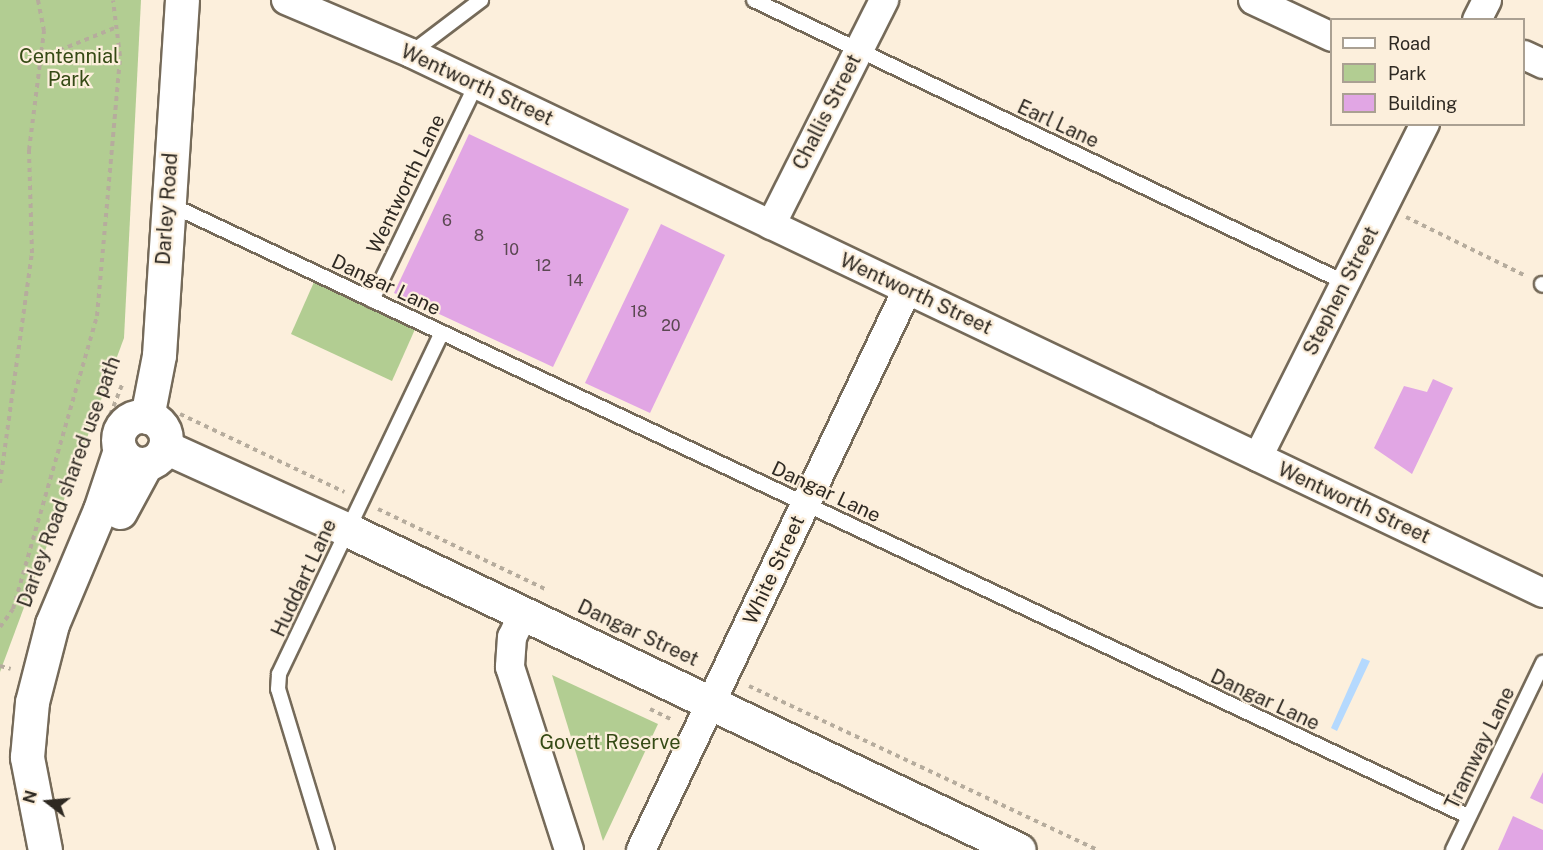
<!DOCTYPE html>
<style>
body{margin:0}
#map{position:relative;width:1543px;height:850px;overflow:hidden;background:#fcefdc;font-family:"Public Sans",sans-serif}
div>[style]{position:absolute}
[style*='--x']{left:calc(var(--x)*1px);top:calc(var(--y)*1px);width:calc(var(--w)*1px);rotate:calc(var(--a)*1deg)}
.green>*{inset:0;background:#b2cd92}
.water>*{inset:0;background:#b5d9fe}
.building>*{inset:0;background:#e1a6e4}
.path>*{height:4px;margin-top:-2px;transform-origin:0;background:repeating-linear-gradient(90deg,#b6ac9d 0 4.5px,transparent 0 9px)}
.roads{filter:drop-shadow(2px 0 #756a59) drop-shadow(-2px 0 #756a59) drop-shadow(0 2px #756a59) drop-shadow(0 -2px #756a59)}
.service>*{height:14px;margin:-7px;padding:0 7px;transform-origin:7px;border-radius:7px;background:#fff}
.minor>*{height:28px;margin:-14px;padding:0 14px;transform-origin:14px;border-radius:14px;background:#fff}
.tertiary>*{height:33px;margin:-16.5px;padding:0 16.5px;transform-origin:16.5px;border-radius:16.5px;background:#fff}
.secondary>*{height:33px;margin:-16.5px;padding:0 16.5px;transform-origin:16.5px;border-radius:16.5px;background:#fff}
.secondary>.ring{margin:-16.5px;padding:0;box-sizing:content-box;background:none;border:33px solid #fff;border-radius:50%}
span{translate:-50% -50%;white-space:nowrap;text-align:center;line-height:1.15;-webkit-text-stroke:4.5px #fcefdc;paint-order:stroke}
.number-label{font-size:16px;color:#5b4852}
.number-label span{-webkit-text-stroke-width:0}
.park-label{font-size:20px;color:#354a15}
.street-label{font-size:20px;color:#2e2922}
.legend{position:absolute;left:1330px;top:18px;width:195px;height:108px;box-sizing:border-box;background:#fcefdc;border:2px solid #aaa092;margin:0;padding:8px 10px;list-style:none;font-size:18px;color:#2e2922}
.legend li{display:flex;align-items:center;gap:12px;height:30px}
.legend b{width:30px;border:2px solid #aaa092}
.north{position:absolute;left:18px;top:772px;width:60px;height:60px;-webkit-text-stroke:4px #fcefdc;paint-order:stroke;rotate:286deg;font-size:16px;font-weight:700;line-height:24px;text-align:center;color:#2e2922}
.north::after{content:'';display:block;margin:auto;width:21px;height:27px;background:#2e2922;clip-path:polygon(50% 0,100% 100%,50% 72%,0 100%)}
</style>
<div id="map">
<div class="green">
<div style="clip-path:polygon(0 0,141px 0,124px 338px,0 672px)"></div>
<div style="clip-path:polygon(314px 282px,416px 327px,392px 381px,291px 334px)"></div>
<div style="clip-path:polygon(552px 675px,658px 724px,603px 841px)"></div>
</div>
<div class="water">
<div style="clip-path:polygon(1362px 658px,1370px 661px,1337px 731px,1331px 728px)"></div>
</div>
<div class="building">
<div style="clip-path:polygon(469px 134px,629px 209px,553px 367px,394px 293px)"></div>
<div style="clip-path:polygon(661px 224px,725px 255px,650px 413px,585px 383px)"></div>
<div style="clip-path:polygon(1433px 379px,1453px 388px,1412px 474px,1374px 448px,1404px 386px,1427px 392px)"></div>
<div style="clip-path:polygon(1543px 772px,1543px 804px,1530px 798px)"></div>
<div style="clip-path:polygon(1513px 816px,1543px 830px,1543px 850px,1498px 850px)"></div>
</div>
<div class="path">
<div style="--x:43;--y:57;--w:80;--a:-22.1"></div>
<div style="--x:1406;--y:217;--w:134;--a:26.2"></div>
<div style="--x:180;--y:414;--w:182;--a:25.4"></div>
<div style="--x:107;--y:423;--w:41;--a:-68.5"></div>
<div style="--x:0;--y:483;--w:232;--a:-82.1"></div>
<div style="--x:32;--y:253;--w:103;--a:-91.7"></div>
<div style="--x:29;--y:150;--w:120;--a:-82.8"></div>
<div style="--x:44;--y:31;--w:32;--a:-101"></div>
<div style="--x:378;--y:509;--w:187;--a:25.6"></div>
<div style="--x:0;--y:627;--w:22;--a:-54"></div>
<div style="--x:13;--y:609;--w:305;--a:-74"></div>
<div style="--x:97;--y:316;--w:261;--a:-84.9"></div>
<div style="--x:120;--y:56;--w:56;--a:-97.1"></div>
<div style="--x:0;--y:666;--w:11;--a:15"></div>
<div style="--x:749;--y:686;--w:386;--a:25.2"></div>
<div style="--x:650;--y:709;--w:25;--a:26"></div>
</div>
<div class="roads">
<div class="service">
<div style="--x:754;--y:0;--w:656;--a:25.55"></div>
<div style="--x:411;--y:53;--w:88;--a:-37.1"></div>
<div style="--x:169;--y:204;--w:1436;--a:25.23"></div>
<div style="--x:1542;--y:284;--w:1;--a:45"></div>
<div style="--x:372;--y:300;--w:239;--a:-64.2"></div>
<div style="--x:327;--y:850;--w:168;--a:-106.9"></div>
<div style="--x:278;--y:689;--w:15;--a:-86"></div>
<div style="--x:279;--y:674;--w:378;--a:-64.5"></div>
<div style="--x:1453;--y:850;--w:208;--a:-64.3"></div>
</div>
<div class="minor">
<div style="--x:286;--y:0;--w:136;--a:23"></div>
<div style="--x:411;--y:53;--w:1254;--a:25.5"></div>
<div style="--x:1253;--y:0;--w:87;--a:25.1"></div>
<div style="--x:1477;--y:20;--w:22;--a:-63"></div>
<div style="--x:1524;--y:55;--w:21;--a:25"></div>
<div style="--x:771;--y:225;--w:252;--a:-63.3"></div>
<div style="--x:1258;--y:457;--w:373;--a:-63.4"></div>
<div style="--x:522;--y:616;--w:23;--a:115"></div>
<div style="--x:512;--y:637;--w:30;--a:94"></div>
<div style="--x:510;--y:667;--w:192;--a:72.1"></div>
<div style="--x:641;--y:850;--w:620;--a:-64.59"></div>
</div>
<div class="tertiary">
<div style="--x:165;--y:447;--w:201;--a:24.4"></div>
<div style="--x:348;--y:530;--w:743;--a:25.5"></div>
</div>
<div class="secondary">
<div class="ring" style="left:118px;top:416px;width:15px;height:15px"></div>
<div style="--x:147;--y:417;--w:63;--a:-79"></div>
<div style="--x:159;--y:355;--w:356;--a:-86.3"></div>
<div style="--x:120;--y:512;--w:55;--a:-61.6"></div>
<div style="--x:45;--y:850;--w:95;--a:-101"></div>
<div style="--x:27;--y:757;--w:55;--a:-84.8"></div>
<div style="--x:32;--y:702;--w:81;--a:-75.6"></div>
<div style="--x:52;--y:624;--w:124;--a:-67.2"></div>
<div style="--x:100;--y:510;--w:63;--a:-71.6"></div>
</div>
</div>
<div class="number-label">
<span style="left:447px;top:221px">6</span>
<span style="left:479px;top:236px">8</span>
<span style="left:511px;top:250px">10</span>
<span style="left:543px;top:266px">12</span>
<span style="left:575px;top:281px">14</span>
<span style="left:639px;top:312px">18</span>
<span style="left:671px;top:326px">20</span>
</div>
<div class="park-label">
<span style="left:69px;top:68px">Centennial<br>Park</span>
<span style="left:610px;top:742px">Govett Reserve</span>
</div>
<div class="street-label">
<span style="left:477px;top:85px;rotate:25deg">Wentworth Street</span>
<span style="left:827px;top:112px;rotate:-63deg">Challis Street</span>
<span style="left:1058px;top:124px;rotate:25deg">Earl Lane</span>
<span style="left:406px;top:184px;rotate:-64deg">Wentworth Lane</span>
<span style="left:167px;top:209px;rotate:-86deg">Darley Road</span>
<span style="left:386px;top:285px;rotate:25deg">Dangar Lane</span>
<span style="left:1341px;top:291px;rotate:-63deg">Stephen Street</span>
<span style="left:916px;top:294px;rotate:25deg">Wentworth Street</span>
<span style="left:69px;top:482px;rotate:-70deg">Darley Road shared use path</span>
<span style="left:826px;top:492px;rotate:25deg">Dangar Lane</span>
<span style="left:1354px;top:503px;rotate:25deg">Wentworth Street</span>
<span style="left:774px;top:570px;rotate:-65deg">White Street</span>
<span style="left:304px;top:578px;rotate:-65deg">Huddart Lane</span>
<span style="left:638px;top:633px;rotate:25deg">Dangar Street</span>
<span style="left:1265px;top:700px;rotate:25deg">Dangar Lane</span>
<span style="left:1480px;top:748px;rotate:-64deg">Tramway Lane</span>
</div>
<ul class="legend">
<li><b style="height:8px;background:#fff"></b>Road</li>
<li><b style="height:16px;background:#b2cd92"></b>Park</li>
<li><b style="height:16px;background:#e1a6e4"></b>Building</li>
</ul>
<div class="north">N</div>
</div>
